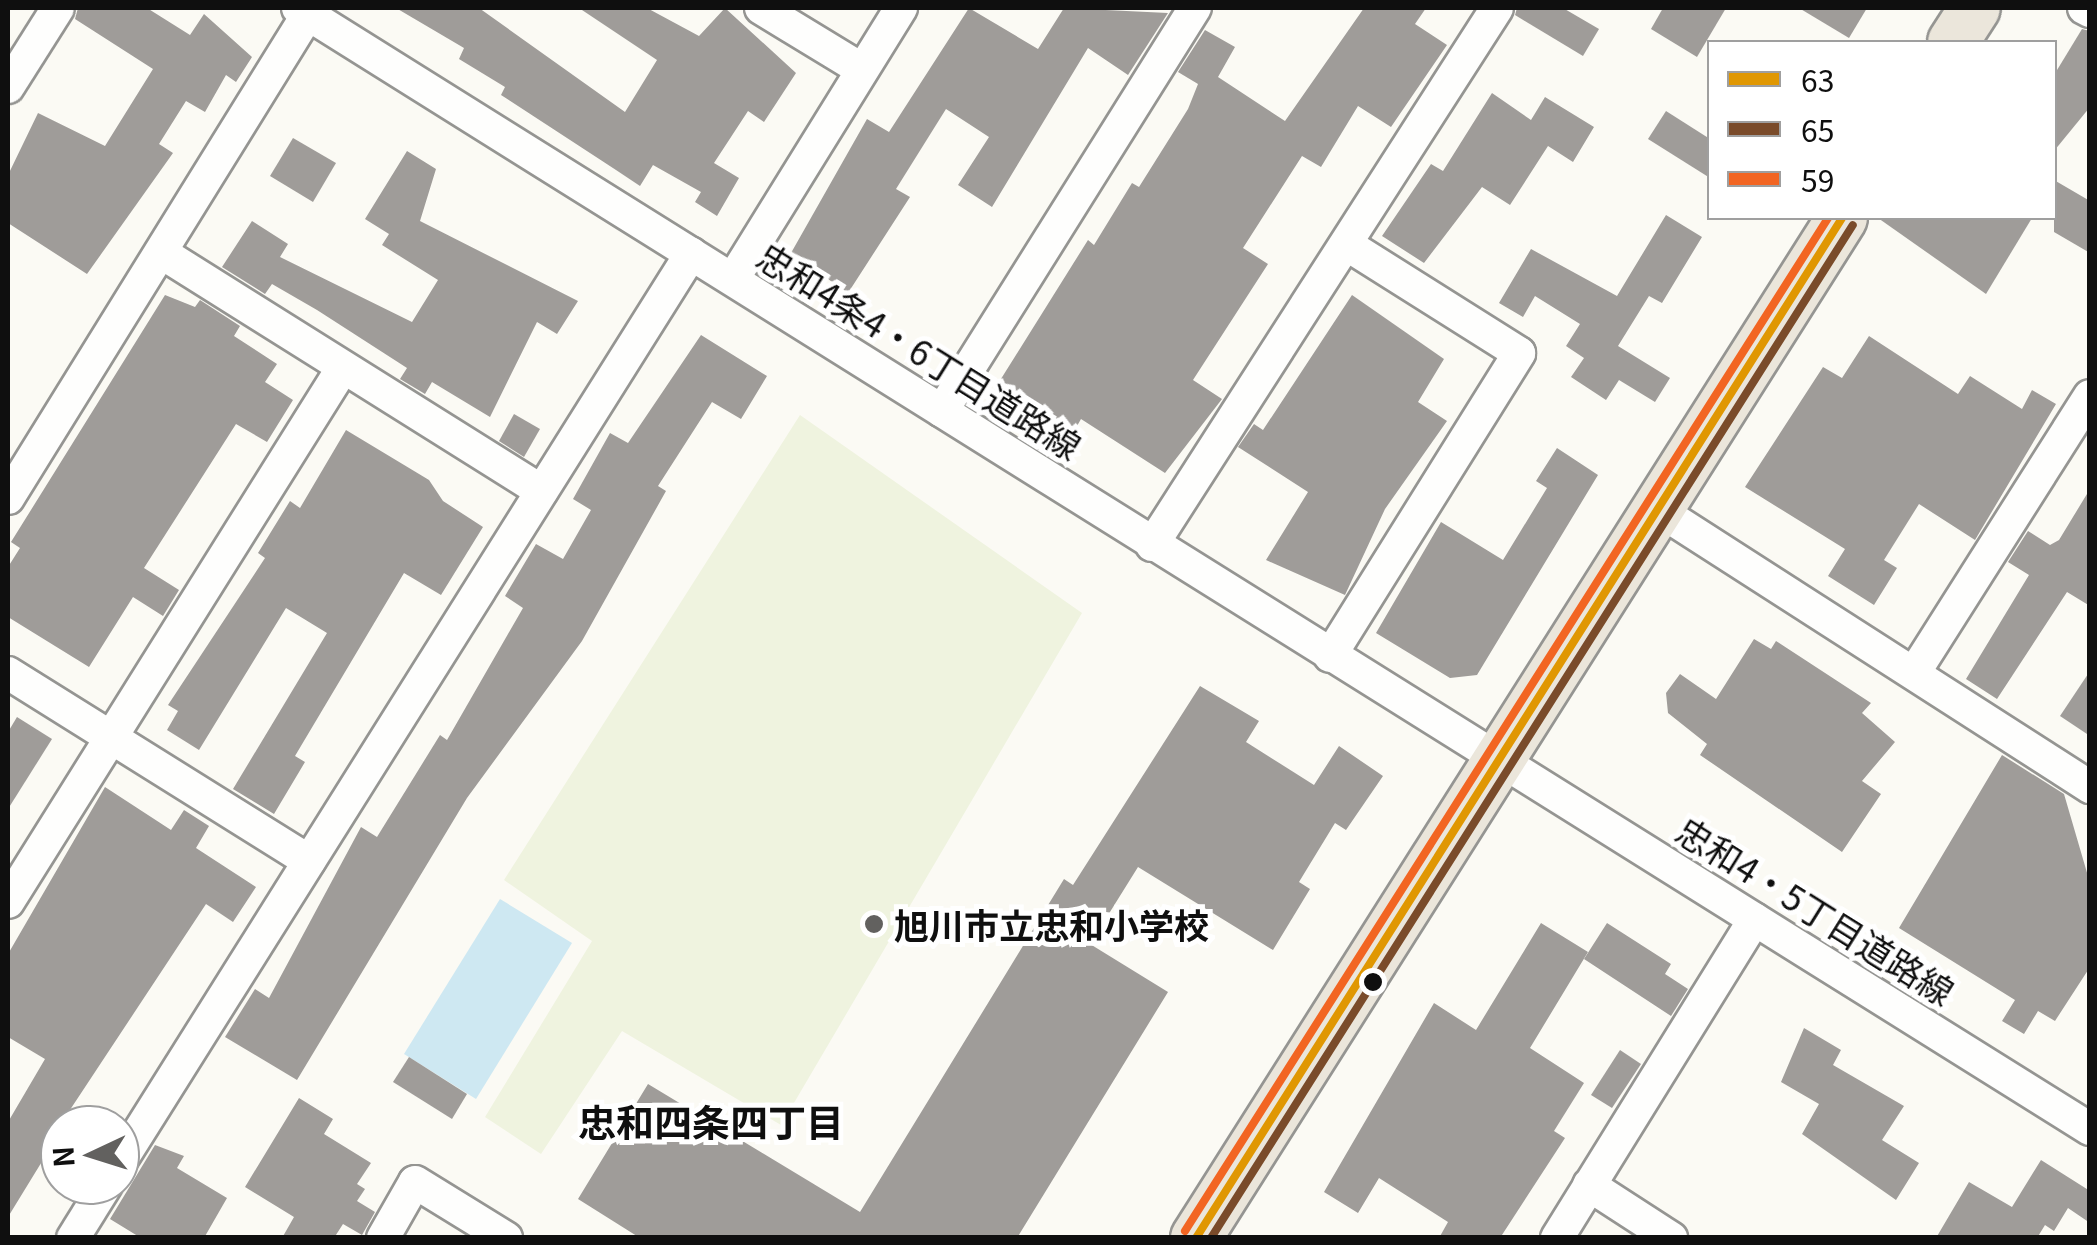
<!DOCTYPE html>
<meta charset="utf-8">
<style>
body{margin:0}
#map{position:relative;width:2097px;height:1245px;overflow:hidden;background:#fbfaf4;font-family:Georgia,"Noto Sans JP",serif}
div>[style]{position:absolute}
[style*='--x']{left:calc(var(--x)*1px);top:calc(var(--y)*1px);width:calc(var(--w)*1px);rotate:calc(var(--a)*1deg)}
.pitch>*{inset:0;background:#eff3df}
.water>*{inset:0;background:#cee8f2}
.building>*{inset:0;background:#9f9c99}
.roads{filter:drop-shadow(2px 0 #959592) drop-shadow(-2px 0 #959592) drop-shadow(0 2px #959592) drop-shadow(0 -2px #959592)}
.minor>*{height:32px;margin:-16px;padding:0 16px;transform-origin:16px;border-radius:16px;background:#fefefd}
.primary>*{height:50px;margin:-25px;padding:0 25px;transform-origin:25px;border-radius:25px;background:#ebe6db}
.bus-1>*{height:8px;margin:-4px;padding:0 4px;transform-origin:4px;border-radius:4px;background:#e09702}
.bus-2>*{height:8px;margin:-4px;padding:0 4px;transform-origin:4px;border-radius:4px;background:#7a4b2a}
.bus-3>*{height:8px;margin:-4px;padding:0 4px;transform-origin:4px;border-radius:4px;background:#f26522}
.dots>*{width:28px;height:28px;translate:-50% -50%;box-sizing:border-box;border:5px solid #fff;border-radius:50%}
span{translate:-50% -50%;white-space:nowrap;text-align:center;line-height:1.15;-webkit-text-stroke:10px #fff;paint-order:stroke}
.street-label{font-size:35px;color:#0f0f0f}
.poi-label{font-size:35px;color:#0f0f0f;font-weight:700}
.left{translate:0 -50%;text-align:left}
.neighbourhood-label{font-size:38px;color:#0f0f0f;font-weight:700}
.frame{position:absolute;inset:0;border:10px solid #0f0f0f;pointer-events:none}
.legend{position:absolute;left:1707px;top:40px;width:350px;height:180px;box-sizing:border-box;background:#fff;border:2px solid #9f9f9f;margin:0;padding:12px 18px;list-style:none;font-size:30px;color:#0f0f0f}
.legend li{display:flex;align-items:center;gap:20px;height:50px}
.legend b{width:50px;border:2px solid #9f9f9f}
.north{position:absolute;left:40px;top:1105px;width:100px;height:100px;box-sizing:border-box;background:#fff;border:2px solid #9f9f9f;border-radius:50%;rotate:266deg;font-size:28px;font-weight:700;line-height:40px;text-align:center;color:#0f0f0f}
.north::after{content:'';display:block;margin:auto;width:35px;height:45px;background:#62615f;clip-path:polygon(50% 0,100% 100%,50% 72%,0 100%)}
</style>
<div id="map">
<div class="pitch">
<div style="clip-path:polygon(800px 415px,1082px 613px,781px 1125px,622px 1031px,541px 1154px,485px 1117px,592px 941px,504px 880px)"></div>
</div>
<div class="water">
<div style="clip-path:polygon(500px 899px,572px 943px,476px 1099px,404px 1054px)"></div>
</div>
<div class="building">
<div style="clip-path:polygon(78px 8px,147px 8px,190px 35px,204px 14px,252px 57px,236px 82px,226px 75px,205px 112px,186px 101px,159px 144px,173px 153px,87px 274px,8px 223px,8px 175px,38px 113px,105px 146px,153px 69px,75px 19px)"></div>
<div style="clip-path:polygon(396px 8px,479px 8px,625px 112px,657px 60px,579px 8px,647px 8px,699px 36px,725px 8px,796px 73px,764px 122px,748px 111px,714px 163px,739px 178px,717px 216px,695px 202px,701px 192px,653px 165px,640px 186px,616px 170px,501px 95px,505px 87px,459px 59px,464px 48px)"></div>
<div style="clip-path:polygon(969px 8px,1038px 49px,1064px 8px,1168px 13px,1128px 75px,1088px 48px,992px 207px,958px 185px,989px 137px,946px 109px,896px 189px,910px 197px,848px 293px,791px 253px,867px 119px,889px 132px)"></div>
<div style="clip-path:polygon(1364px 8px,1426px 8px,1415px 24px,1447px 45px,1391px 127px,1358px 106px,1321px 167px,1302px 156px,1243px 248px,1268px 264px,1193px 380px,1222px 399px,1165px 473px,1081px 419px,1073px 433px,994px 390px,1088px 240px,1094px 245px,1132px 183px,1139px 187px,1188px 109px,1198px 84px,1178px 72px,1205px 30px,1235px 47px,1218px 77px,1285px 121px)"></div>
<div style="clip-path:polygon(1517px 8px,1563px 8px,1599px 29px,1583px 56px,1515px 15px)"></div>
<div style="clip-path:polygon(1663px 8px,1726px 8px,1697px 57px,1651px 29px)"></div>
<div style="clip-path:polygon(1799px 8px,1867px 8px,1849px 38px)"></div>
<div style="clip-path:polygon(2082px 29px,2090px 31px,2090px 107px,2054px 151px,2054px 75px)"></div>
<div style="clip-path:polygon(1492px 93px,1531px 120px,1545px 97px,1594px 127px,1573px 162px,1548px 146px,1510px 205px,1482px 187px,1424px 263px,1382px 236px,1431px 164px,1443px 171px)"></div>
<div style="clip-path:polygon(1666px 111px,1710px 139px,1710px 178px,1648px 139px)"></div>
<div style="clip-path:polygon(293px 138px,336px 163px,313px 202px,270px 176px)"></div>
<div style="clip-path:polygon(407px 151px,436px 169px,420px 221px,578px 301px,557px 334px,537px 322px,490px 417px,432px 382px,425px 394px,400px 379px,407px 368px,317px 310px,272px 284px,265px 294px,222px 267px,252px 221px,288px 244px,280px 257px,412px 322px,438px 280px,382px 245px,389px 234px,365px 219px)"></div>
<div style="clip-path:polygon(2054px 180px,2090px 201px,2090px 253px,2054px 232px)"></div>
<div style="clip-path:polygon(1666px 215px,1702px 237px,1662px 303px,1649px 296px,1618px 346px,1670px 378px,1655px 402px,1619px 380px,1606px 400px,1571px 377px,1584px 358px,1566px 346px,1580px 324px,1535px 296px,1523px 317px,1499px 303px,1531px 249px,1617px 296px)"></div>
<div style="clip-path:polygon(1878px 218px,2032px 218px,1986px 294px)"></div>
<div style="clip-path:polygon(165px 295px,195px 307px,200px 300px,240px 326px,234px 336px,277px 364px,265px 382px,293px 400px,267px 442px,236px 424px,144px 568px,179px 590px,163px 616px,133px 597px,89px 667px,8px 617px,8px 567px,20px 548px,11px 542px)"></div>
<div style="clip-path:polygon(1352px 295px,1444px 359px,1418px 402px,1447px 421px,1385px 509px,1345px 595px,1266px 560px,1308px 492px,1238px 447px,1254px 424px,1263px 430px)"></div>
<div style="clip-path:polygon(701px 335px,767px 376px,741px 419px,712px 402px,658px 486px,666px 491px,582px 641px,467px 798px,297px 1080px,225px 1037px,255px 989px,269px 998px,361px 827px,377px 837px,440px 735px,447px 740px,523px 608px,505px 596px,536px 544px,563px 559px,591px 510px,573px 499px,610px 433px,628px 443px)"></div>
<div style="clip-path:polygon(1869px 336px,1958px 394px,1970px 376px,2022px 409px,2032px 390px,2056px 404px,1975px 540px,1919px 504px,1884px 560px,1897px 568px,1874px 605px,1828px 576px,1845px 549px,1745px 487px,1823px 367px,1842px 378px)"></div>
<div style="clip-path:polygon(514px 414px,540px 429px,524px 457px,499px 441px)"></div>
<div style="clip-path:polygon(346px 430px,429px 480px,443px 501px,483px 527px,441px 595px,404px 573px,295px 756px,305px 762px,274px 814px,233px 789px,327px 633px,286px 608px,199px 750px,167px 730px,178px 711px,168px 705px,265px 558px,258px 553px,290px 501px,300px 508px)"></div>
<div style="clip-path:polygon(1557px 448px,1598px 475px,1477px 675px,1450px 678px,1376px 633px,1441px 522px,1503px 560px,1547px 488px,1536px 481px)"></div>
<div style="clip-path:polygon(2090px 489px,2090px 606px,2067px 592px,1997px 699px,1966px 679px,2029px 575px,2008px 562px,2028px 531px,2050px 545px,2059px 540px)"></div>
<div style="clip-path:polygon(1754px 639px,1771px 649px,1776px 641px,1871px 703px,1862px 713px,1895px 742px,1862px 781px,1881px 794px,1842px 852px,1700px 755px,1707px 744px,1668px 713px,1666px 693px,1680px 674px,1716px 699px)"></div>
<div style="clip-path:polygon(2090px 671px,2090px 736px,2060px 716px)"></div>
<div style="clip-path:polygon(1200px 686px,1259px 721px,1246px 742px,1314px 785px,1339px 746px,1383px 776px,1346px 830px,1335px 823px,1299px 882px,1310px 889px,1273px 950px,1138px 867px,1090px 944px,1168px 992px,1017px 1238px,640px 1238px,578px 1199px,648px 1084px,860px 1212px,1064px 879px,1073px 885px)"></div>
<div style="clip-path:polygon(17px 717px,52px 739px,8px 809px,8px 732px)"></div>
<div style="clip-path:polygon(2002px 755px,2064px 794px,2090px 883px,2090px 967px,2055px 1021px,2038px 1011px,2024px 1034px,2002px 1021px,2015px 1000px,1899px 928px)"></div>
<div style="clip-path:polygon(105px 787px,171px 830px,184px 810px,209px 826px,196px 848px,256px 887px,233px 922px,206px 904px,60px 1125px,60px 1164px,46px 1155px,8px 1217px,8px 1122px,45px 1059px,8px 1037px,8px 954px)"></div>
<div style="clip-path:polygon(1541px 923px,1588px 952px,1530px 1048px,1584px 1083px,1554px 1131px,1565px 1138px,1500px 1238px,1439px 1238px,1448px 1222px,1379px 1178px,1358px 1213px,1324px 1192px,1434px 1003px,1476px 1030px)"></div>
<div style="clip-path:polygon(1607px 923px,1671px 964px,1665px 974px,1688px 989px,1671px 1016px,1584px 959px)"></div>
<div style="clip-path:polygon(1804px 1028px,1841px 1050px,1833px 1065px,1904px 1106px,1882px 1140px,1919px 1163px,1896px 1200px,1802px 1134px,1819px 1104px,1781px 1082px)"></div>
<div style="clip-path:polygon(1620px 1050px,1641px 1064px,1612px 1108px,1591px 1095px)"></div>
<div style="clip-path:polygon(409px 1057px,467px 1094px,452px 1119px,393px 1082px)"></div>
<div style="clip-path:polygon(299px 1098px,333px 1119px,324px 1134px,371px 1163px,357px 1184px,365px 1189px,357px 1201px,375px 1212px,362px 1235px,343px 1224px,334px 1238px,282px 1238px,294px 1217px,245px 1187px)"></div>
<div style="clip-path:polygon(155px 1145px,184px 1156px,177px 1168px,227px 1198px,204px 1238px,141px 1238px,110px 1219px)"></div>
<div style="clip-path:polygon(2041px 1160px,2090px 1191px,2090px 1223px,2068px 1208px,2054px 1231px,2045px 1225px,2037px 1238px,1936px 1238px,1969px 1182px,2012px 1207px)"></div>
</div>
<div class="roads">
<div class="minor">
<div style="--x:298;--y:8;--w:2114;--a:32.03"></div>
<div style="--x:761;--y:8;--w:117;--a:31.4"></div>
<div style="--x:2084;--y:8;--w:7;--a:27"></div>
<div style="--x:8;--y:87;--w:93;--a:-57.7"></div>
<div style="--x:162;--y:253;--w:448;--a:32.1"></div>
<div style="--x:733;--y:279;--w:319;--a:-58.2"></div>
<div style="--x:942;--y:411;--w:476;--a:-57.9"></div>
<div style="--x:8;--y:498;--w:569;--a:-58.21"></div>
<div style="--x:1657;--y:509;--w:515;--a:32.7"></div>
<div style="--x:1152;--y:545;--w:638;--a:-57.28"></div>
<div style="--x:1330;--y:656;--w:357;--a:-58"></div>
<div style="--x:1519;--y:353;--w:204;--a:-147.8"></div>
<div style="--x:8;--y:673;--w:355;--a:32"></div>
<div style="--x:1914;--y:673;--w:328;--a:-57.6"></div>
<div style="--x:8;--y:902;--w:629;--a:-57.93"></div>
<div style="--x:120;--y:1162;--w:1073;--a:-57.84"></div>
<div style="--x:1589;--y:1185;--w:98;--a:32.9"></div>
<div style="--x:73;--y:1238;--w:62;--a:-58.1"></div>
<div style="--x:383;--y:1238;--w:64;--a:-60.3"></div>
<div style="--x:415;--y:1182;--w:107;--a:31.6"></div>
<div style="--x:1557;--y:1238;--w:375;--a:-58.2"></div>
</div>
<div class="primary">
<div style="--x:1953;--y:42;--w:40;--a:-57.1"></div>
<div style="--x:1196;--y:1238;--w:1207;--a:-57.65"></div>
</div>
</div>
<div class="bus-1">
<div style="--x:1196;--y:1238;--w:1207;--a:-57.65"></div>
</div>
<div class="bus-2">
<div style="--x:1211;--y:1238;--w:1199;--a:-57.64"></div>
</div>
<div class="bus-3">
<div style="--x:1185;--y:1231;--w:1200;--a:-57.59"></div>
</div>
<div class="dots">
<div style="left:874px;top:924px;background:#62615f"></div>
<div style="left:1373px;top:982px;background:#0f0f0f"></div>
</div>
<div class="street-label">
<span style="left:920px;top:350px;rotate:32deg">忠和4条4・6丁目道路線</span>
<span style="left:1816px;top:910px;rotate:32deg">忠和4・5丁目道路線</span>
</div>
<div class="poi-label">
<span class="left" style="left:894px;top:924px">旭川市立忠和小学校</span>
</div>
<div class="neighbourhood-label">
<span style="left:711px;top:1121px">忠和四条四丁目</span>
</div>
<div class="frame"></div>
<ul class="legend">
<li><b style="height:12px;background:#e09702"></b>63</li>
<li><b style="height:12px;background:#7a4b2a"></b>65</li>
<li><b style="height:12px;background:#f26522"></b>59</li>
</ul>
<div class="north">N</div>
</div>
